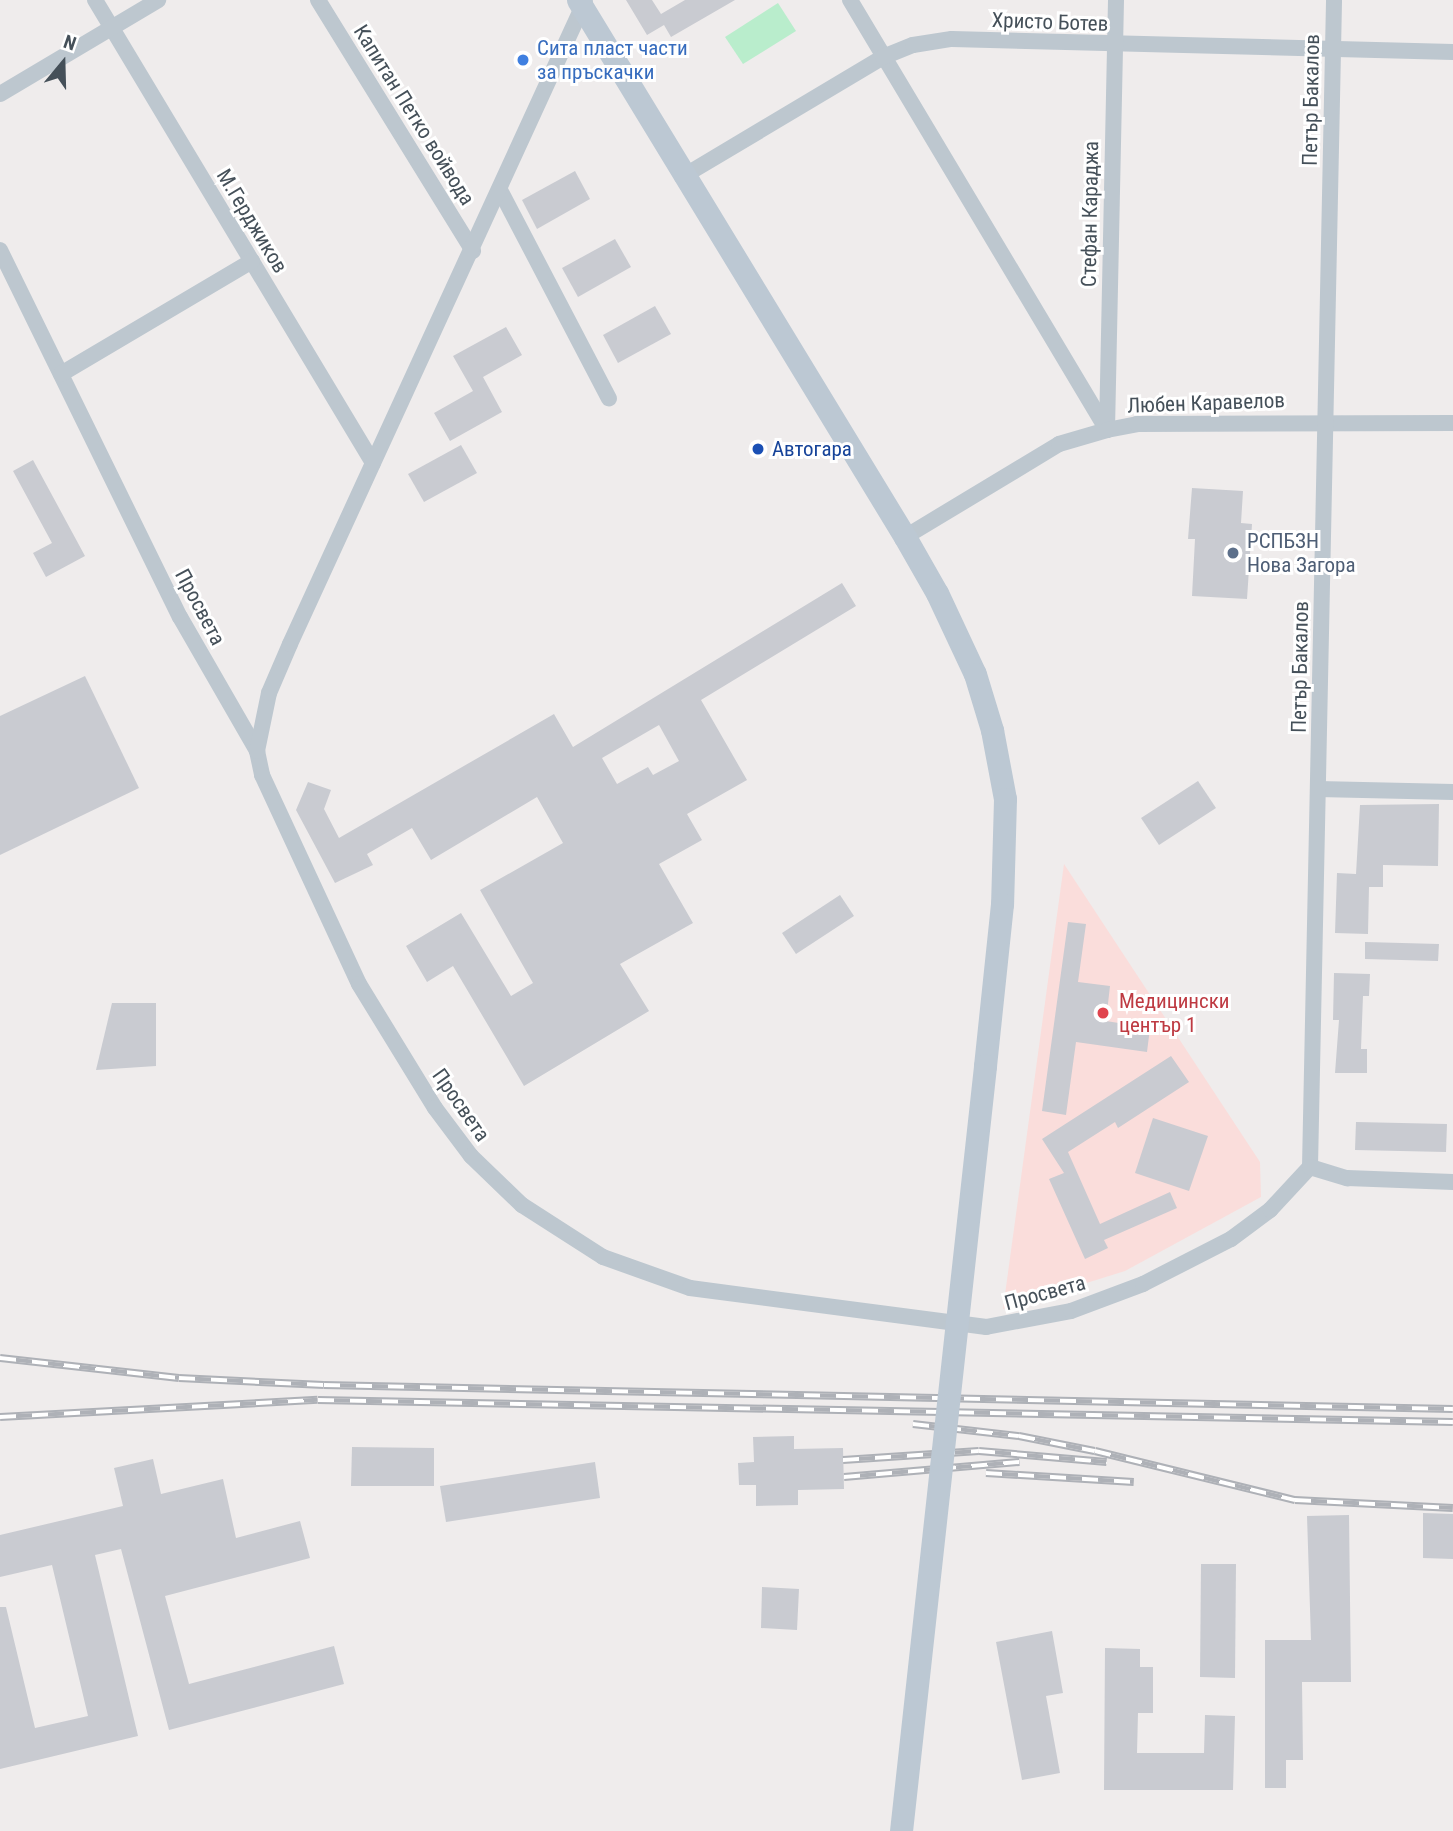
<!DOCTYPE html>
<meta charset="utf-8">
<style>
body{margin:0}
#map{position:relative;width:1453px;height:1831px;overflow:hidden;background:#efecec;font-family:"Roboto Condensed",sans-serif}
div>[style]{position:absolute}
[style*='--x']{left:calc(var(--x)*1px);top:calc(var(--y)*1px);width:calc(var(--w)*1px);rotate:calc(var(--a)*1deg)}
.medical>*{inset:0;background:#fadddb}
.green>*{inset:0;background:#b9edcc}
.building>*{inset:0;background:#c9cbd1}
.minor>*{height:16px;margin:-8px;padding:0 8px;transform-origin:8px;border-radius:8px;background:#bdc7cf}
.secondary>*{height:23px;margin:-11.5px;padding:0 11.5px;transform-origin:11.5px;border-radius:11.5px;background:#bcc8d3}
.rail>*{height:8px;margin-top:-4px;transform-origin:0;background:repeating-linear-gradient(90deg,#fff 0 16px,#aeb1b7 0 32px);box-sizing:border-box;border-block:2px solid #aeb1b7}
.secondary-bridge>*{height:23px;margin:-11.5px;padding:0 11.5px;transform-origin:11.5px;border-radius:11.5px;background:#bcc8d3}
.dots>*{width:19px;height:19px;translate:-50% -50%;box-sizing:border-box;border:4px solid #fff;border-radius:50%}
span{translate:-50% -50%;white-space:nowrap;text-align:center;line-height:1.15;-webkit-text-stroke:6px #fff;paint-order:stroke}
.street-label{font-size:21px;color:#455059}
.shop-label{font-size:21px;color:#366cbe}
.left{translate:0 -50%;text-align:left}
.transit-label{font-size:21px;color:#164399}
.service-label{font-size:21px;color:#4e5e75}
.health-label{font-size:21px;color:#be3a42}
.north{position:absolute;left:28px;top:28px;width:70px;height:70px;-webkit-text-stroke:5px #fff;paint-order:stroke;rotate:19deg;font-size:19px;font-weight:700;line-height:28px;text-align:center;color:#455059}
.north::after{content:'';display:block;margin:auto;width:24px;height:32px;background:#455059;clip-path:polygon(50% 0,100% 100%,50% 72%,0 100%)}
</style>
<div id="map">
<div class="medical">
<div style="clip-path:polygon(1064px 864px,1260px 1162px,1261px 1197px,1125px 1271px,1003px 1309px)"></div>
</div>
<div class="green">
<div style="clip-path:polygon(778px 3px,796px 31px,743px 64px,725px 37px)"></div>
</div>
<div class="building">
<div style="clip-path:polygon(626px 0,652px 0,661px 14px,685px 0,735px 0,671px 37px,664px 25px,647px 35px)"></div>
<div style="clip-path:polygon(575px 171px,590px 199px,537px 229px,522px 200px)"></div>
<div style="clip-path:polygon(615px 239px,631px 267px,578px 297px,562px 268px)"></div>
<div style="clip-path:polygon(655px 306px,671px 334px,618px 363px,603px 335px)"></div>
<div style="clip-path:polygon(506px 327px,522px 355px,483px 377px,502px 412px,450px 441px,434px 413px,473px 391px,453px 356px)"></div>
<div style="clip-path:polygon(461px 445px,477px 473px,424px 502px,408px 474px)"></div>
<div style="clip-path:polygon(33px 460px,85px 556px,46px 577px,33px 553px,52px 543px,13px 471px)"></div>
<div style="clip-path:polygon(1192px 488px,1243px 491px,1241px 523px,1252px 524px,1247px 599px,1192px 596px,1195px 539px,1188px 539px)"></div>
<div style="clip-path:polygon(evenodd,842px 583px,856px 606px,701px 700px,747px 780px,687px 814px,702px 840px,659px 864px,693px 923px,620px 964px,649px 1011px,524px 1086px,453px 966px,427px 982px,406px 946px,461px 913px,511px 996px,533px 983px,480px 890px,563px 843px,537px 797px,431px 860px,412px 828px,367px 854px,373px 865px,335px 883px,296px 810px,308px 782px,331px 790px,324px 809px,339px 838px,554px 714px,573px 747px,842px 583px,659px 725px,679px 761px,653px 775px,648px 767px,617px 784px,602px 758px,659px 725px)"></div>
<div style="clip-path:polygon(85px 676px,139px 788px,0 855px,0 716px)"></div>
<div style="clip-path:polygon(1198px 781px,1216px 808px,1159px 845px,1141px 818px)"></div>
<div style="clip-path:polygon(1439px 804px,1438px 866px,1383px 865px,1383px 887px,1369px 887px,1368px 934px,1335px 933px,1337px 873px,1356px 874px,1360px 805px)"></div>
<div style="clip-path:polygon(840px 895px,854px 916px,796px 954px,782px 933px)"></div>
<div style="clip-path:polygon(1068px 922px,1086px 924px,1078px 982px,1110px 986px,1106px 1021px,1150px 1028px,1147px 1052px,1076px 1042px,1066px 1115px,1042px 1111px)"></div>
<div style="clip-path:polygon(1365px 942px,1439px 944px,1438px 961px,1365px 959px)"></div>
<div style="clip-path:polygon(1334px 973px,1370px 974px,1369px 996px,1363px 996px,1361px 1049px,1367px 1049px,1367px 1073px,1335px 1073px,1339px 1020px,1333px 1020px)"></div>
<div style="clip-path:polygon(112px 1003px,156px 1003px,156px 1066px,96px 1070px)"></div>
<div style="clip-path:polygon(1171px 1056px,1189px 1082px,1118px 1128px,1115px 1122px,1068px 1152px,1100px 1224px,1170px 1192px,1177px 1208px,1104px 1240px,1108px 1248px,1085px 1259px,1049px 1179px,1064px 1173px,1042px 1139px)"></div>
<div style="clip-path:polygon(1153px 1118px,1208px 1136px,1189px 1191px,1135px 1173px)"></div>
<div style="clip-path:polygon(1356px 1122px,1447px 1124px,1446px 1152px,1355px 1150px)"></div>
<div style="clip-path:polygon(794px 1436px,794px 1449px,843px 1448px,844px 1489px,798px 1490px,798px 1505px,756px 1506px,756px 1485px,739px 1485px,738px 1463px,754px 1462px,753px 1437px)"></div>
<div style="clip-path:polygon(352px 1447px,434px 1448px,434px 1486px,351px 1486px)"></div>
<div style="clip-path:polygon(153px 1459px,161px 1494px,223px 1479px,236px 1538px,300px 1521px,310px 1558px,165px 1596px,189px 1684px,334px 1646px,344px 1684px,169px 1730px,121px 1549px,95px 1555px,138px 1736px,0 1769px,0 1607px,6px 1607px,35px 1728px,88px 1716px,52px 1565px,0 1577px,0 1535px,123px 1506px,114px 1468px)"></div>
<div style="clip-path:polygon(595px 1462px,600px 1498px,446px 1522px,440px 1486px)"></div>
<div style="clip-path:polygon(1423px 1513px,1453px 1514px,1453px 1559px,1423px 1558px)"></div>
<div style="clip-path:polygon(1349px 1515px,1351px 1682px,1302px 1682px,1303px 1760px,1286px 1760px,1286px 1788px,1265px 1788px,1265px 1640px,1311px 1640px,1307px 1516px)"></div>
<div style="clip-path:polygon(1201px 1564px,1236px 1564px,1235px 1678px,1200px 1677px)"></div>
<div style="clip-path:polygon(762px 1587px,799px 1589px,797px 1630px,761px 1628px)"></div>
<div style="clip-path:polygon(1052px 1631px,1063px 1693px,1046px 1696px,1060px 1773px,1022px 1780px,996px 1642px)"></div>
<div style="clip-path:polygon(1105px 1648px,1140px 1649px,1140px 1667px,1153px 1667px,1153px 1713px,1138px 1713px,1137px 1753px,1204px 1753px,1205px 1715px,1235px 1716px,1233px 1790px,1104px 1790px)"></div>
</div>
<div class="minor">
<div style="--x:95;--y:0;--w:540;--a:59.02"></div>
<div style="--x:318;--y:0;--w:295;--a:58.3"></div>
<div style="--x:850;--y:0;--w:501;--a:59.13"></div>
<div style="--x:0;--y:94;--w:184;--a:-30.7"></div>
<div style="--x:682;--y:177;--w:234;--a:-30.8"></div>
<div style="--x:883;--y:57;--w:32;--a:-22"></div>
<div style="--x:913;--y:45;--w:39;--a:-9"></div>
<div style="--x:952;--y:39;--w:501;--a:1.49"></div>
<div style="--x:501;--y:192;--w:233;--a:62.4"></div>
<div style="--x:0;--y:250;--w:409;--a:63.9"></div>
<div style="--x:180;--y:617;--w:155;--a:60.1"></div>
<div style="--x:257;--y:751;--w:25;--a:78"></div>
<div style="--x:262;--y:775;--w:230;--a:65.1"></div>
<div style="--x:359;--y:984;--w:145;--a:58.5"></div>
<div style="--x:435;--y:1108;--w:60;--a:53.1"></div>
<div style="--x:471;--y:1156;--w:71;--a:43.9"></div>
<div style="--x:522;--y:1205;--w:96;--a:32.7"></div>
<div style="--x:603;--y:1257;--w:92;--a:19.6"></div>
<div style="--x:690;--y:1288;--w:299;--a:7.5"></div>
<div style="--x:986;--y:1327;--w:86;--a:-10.7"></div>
<div style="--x:1071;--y:1311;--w:77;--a:-20.6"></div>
<div style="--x:1143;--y:1284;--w:99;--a:-27.1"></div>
<div style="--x:1231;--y:1239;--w:49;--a:-36.6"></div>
<div style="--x:1270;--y:1210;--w:59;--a:-47.1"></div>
<div style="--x:61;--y:374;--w:222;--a:-30.6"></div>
<div style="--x:1107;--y:430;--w:430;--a:-88.8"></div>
<div style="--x:905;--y:537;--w:180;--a:-31.1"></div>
<div style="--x:1059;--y:444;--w:50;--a:-16.3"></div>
<div style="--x:1107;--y:430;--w:31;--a:-11"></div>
<div style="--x:1137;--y:424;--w:316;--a:-0.2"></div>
<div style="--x:257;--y:751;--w:59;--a:-78.3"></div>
<div style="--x:269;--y:693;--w:53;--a:-66.8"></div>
<div style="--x:290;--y:644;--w:707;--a:-65.35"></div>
<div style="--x:1318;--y:789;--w:135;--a:1.3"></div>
<div style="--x:1310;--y:1167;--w:1167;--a:-88.82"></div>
<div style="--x:1310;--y:1167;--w:39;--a:17"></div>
<div style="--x:1347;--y:1178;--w:106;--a:2.2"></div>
</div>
<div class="secondary">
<div style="--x:578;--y:0;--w:629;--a:58.66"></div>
<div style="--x:905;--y:537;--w:64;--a:60.3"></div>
<div style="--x:937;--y:593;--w:89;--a:64.9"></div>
<div style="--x:975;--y:674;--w:59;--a:73.1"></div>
<div style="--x:992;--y:730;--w:70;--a:79.3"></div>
<div style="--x:1005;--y:799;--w:105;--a:91.6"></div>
<div style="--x:1002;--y:904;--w:163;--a:96"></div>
</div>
<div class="rail">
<div style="--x:0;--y:1358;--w:180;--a:6.4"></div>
<div style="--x:179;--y:1378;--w:145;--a:2.8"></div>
<div style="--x:324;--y:1385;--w:1129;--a:1.22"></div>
<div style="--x:0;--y:1417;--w:318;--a:-3.1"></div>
<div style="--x:318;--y:1400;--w:1135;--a:1.11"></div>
<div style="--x:913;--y:1424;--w:107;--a:6.5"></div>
<div style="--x:1019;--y:1436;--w:77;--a:11.2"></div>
<div style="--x:1095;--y:1451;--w:206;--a:13.8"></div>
<div style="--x:1295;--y:1500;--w:158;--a:2.9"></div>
<div style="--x:843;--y:1460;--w:136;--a:-3.8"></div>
<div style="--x:979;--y:1451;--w:128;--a:4.9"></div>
<div style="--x:986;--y:1473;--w:148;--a:3.5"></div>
<div style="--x:844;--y:1477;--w:176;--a:-4.9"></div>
</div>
<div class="secondary-bridge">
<div style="--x:901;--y:1831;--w:770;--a:-83.73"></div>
</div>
<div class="dots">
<div style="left:523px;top:60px;background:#3f7fe0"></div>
<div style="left:758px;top:449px;background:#1a4fb4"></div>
<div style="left:1233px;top:553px;background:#5c6f8a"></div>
<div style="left:1103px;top:1013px;background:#e0444e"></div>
</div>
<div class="street-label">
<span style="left:1050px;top:22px;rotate:2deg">Христо Ботев</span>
<span style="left:1311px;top:100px;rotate:-89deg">Петър Бакалов</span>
<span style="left:414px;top:115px;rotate:58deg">Капитан Петко войвода</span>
<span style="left:1090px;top:214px;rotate:-89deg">Стефан Караджа</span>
<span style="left:252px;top:221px;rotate:59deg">М.Герджиков</span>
<span style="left:1206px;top:403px;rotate:-2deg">Любен Каравелов</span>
<span style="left:200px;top:607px;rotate:62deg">Просвета</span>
<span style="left:1300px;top:667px;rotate:-89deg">Петър Бакалов</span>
<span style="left:461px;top:1105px;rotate:55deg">Просвета</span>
<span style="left:1045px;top:1293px;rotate:-15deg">Просвета</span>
</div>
<div class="shop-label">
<span class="left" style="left:537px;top:60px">Сита пласт части<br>за пръскачки</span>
</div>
<div class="transit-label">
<span class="left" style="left:772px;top:449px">Автогара</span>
</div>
<div class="service-label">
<span class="left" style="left:1247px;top:553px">РСПБЗН<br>Нова Загора</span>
</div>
<div class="health-label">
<span class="left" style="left:1119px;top:1013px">Медицински<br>център 1</span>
</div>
<div class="north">N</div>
</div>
